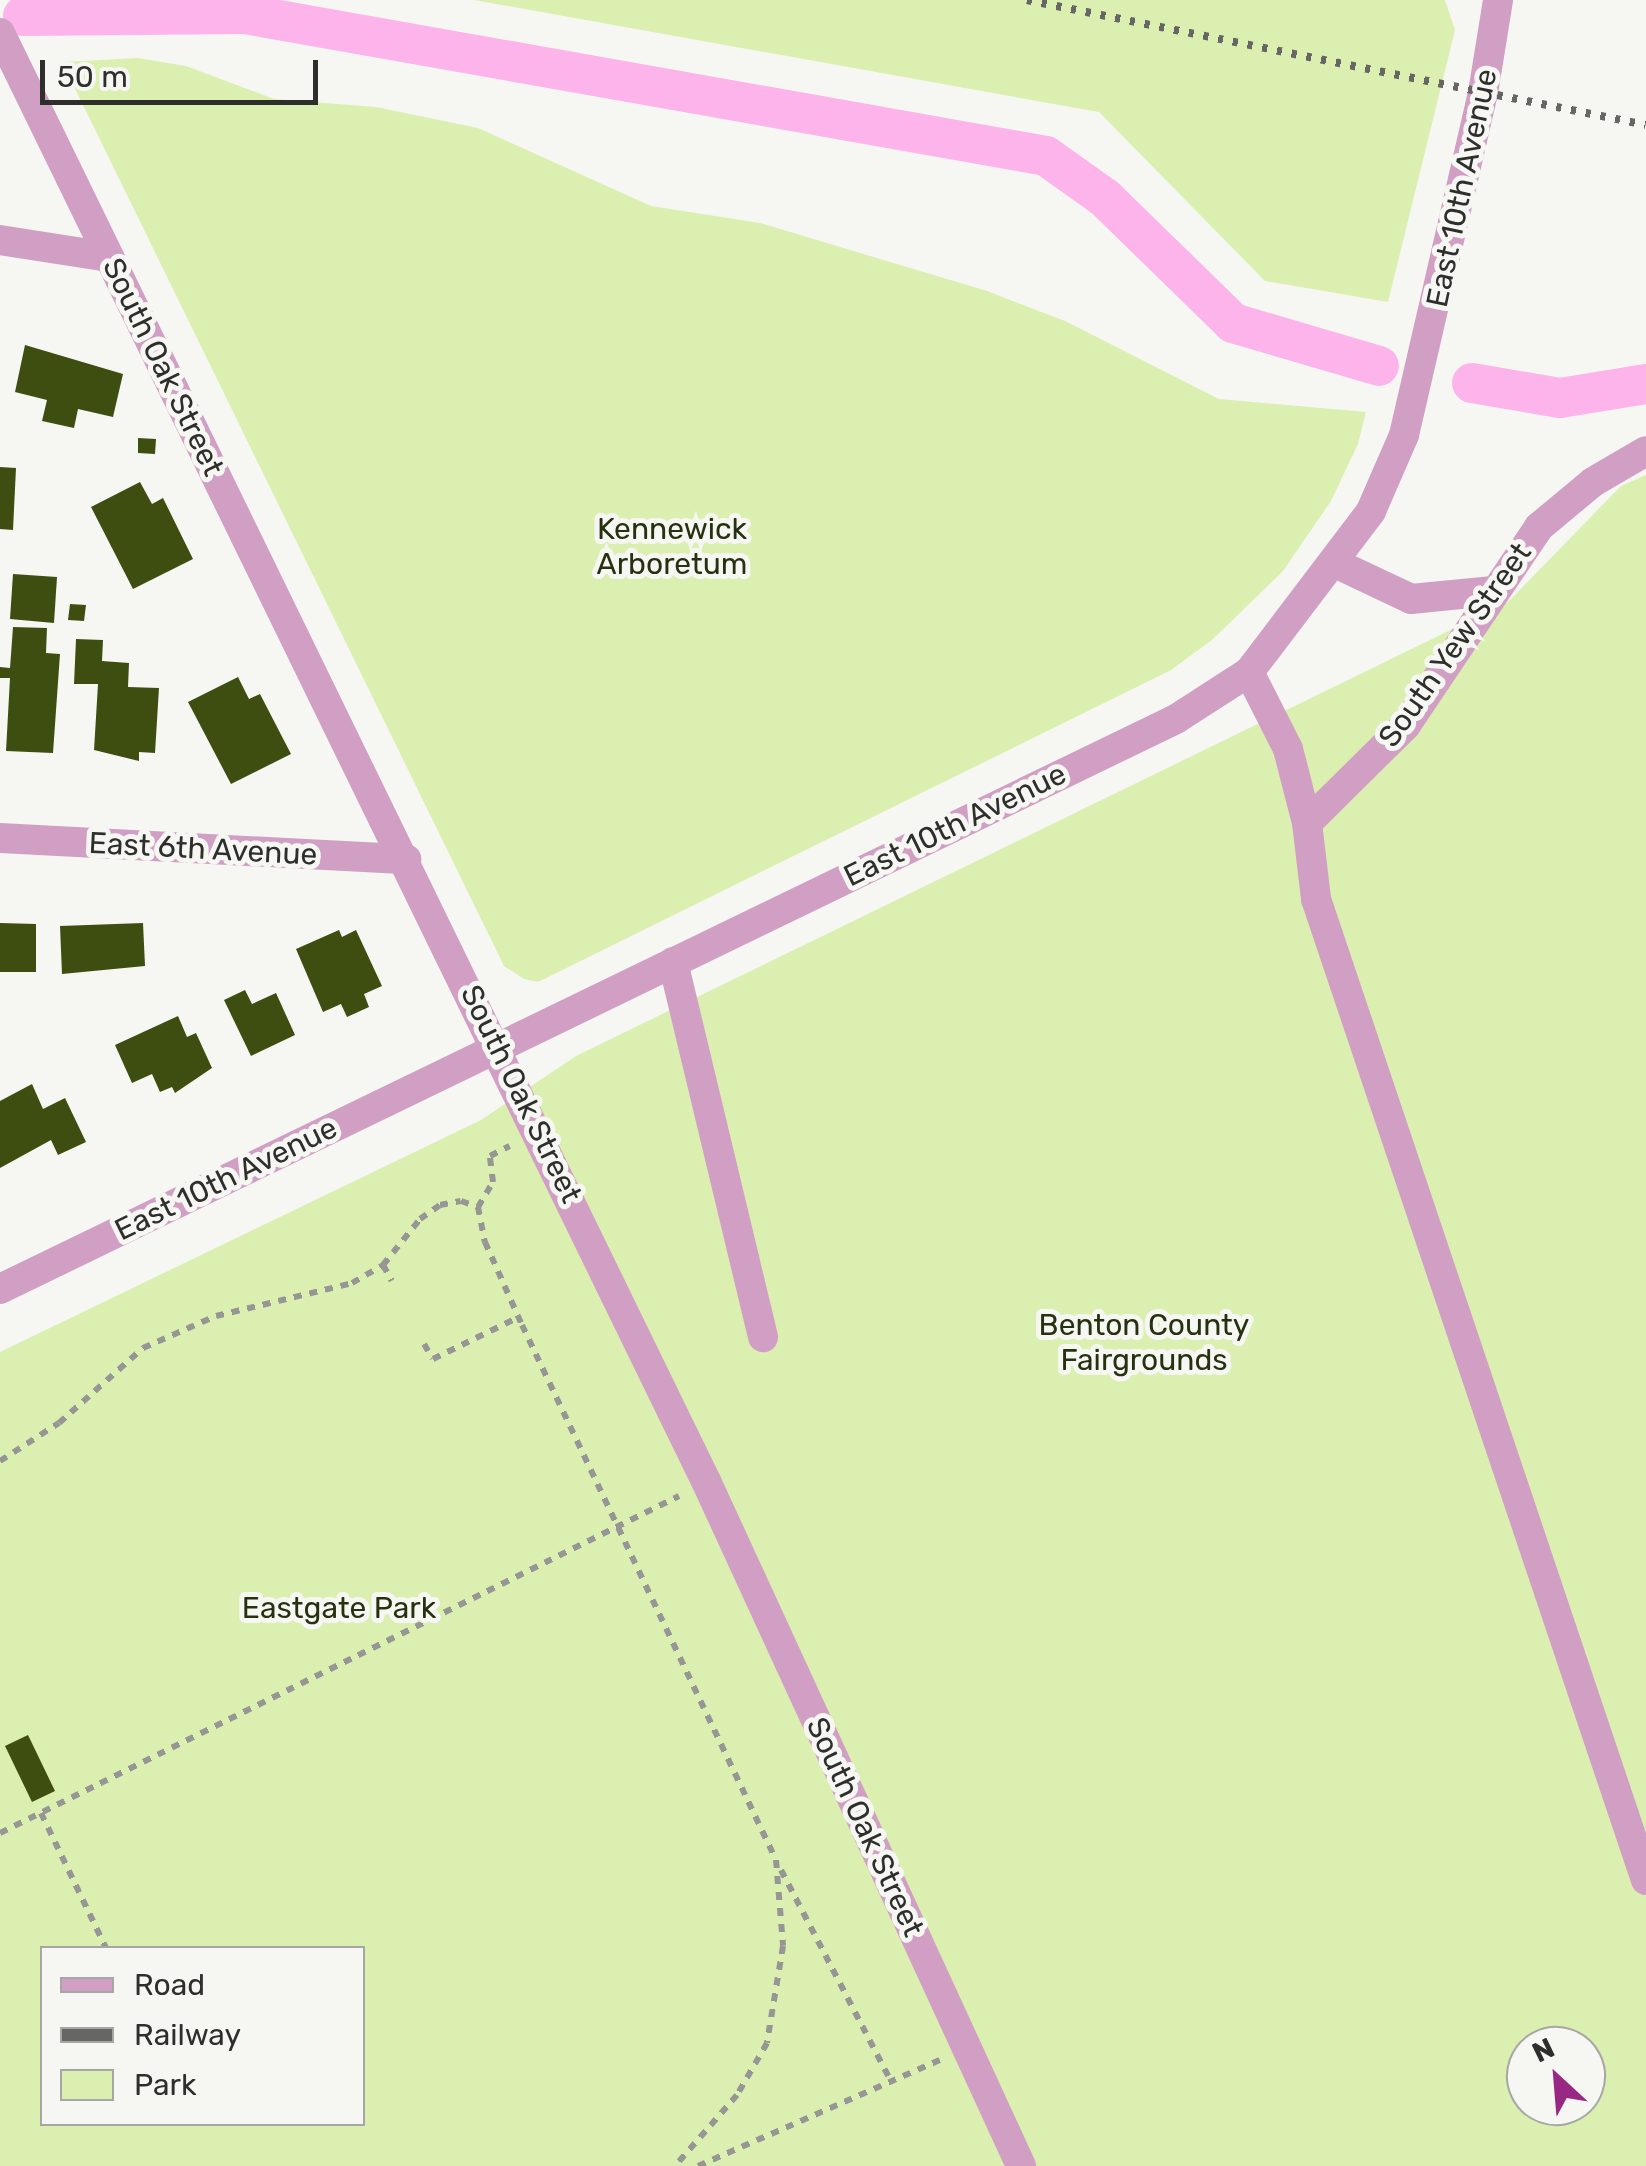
<!DOCTYPE html>
<style>
body{margin:0}
#map{position:relative;width:1646px;height:2166px;overflow:hidden;background:#f6f7f3;font-family:Rubik,sans-serif}
div>[style]{position:absolute}
[style*='--x']{left:calc(var(--x)*1px);top:calc(var(--y)*1px);width:calc(var(--w)*1px);rotate:calc(var(--a)*1deg)}
.green>*{inset:0;background:#daefb0}
.canal>*{height:40px;margin:-20px;padding:0 20px;transform-origin:20px;border-radius:20px;background:#fdb4ea}
.building>*{inset:0;background:#3e4e10}
.path>*{height:6px;margin-top:-3px;transform-origin:0;background:repeating-linear-gradient(90deg,#969694 0 8px,transparent 0 16px)}
.minor>*{height:30px;margin:-15px;padding:0 15px;transform-origin:15px;border-radius:15px;background:#d19fc3}
.rail>*{height:8px;margin-top:-4px;transform-origin:0;background:repeating-linear-gradient(90deg,#666664 0 5px,transparent 0 15px)}
span{translate:-50% -50%;white-space:nowrap;text-align:center;line-height:1.15;-webkit-text-stroke:10px #f6f7f3;paint-order:stroke}
.street-label{font-size:30px;color:#2e2e2d}
.park-label{font-size:30px;color:#27310f}
.legend{position:absolute;left:40px;top:1946px;width:325px;height:180px;box-sizing:border-box;background:#f6f7f3;border:2px solid #a6a7a4;margin:0;padding:12px 18px;list-style:none;font-size:30px;color:#2e2e2d}
.legend li{display:flex;align-items:center;gap:20px;height:50px}
.legend b{width:50px;border:2px solid #a6a7a4}
.north{position:absolute;left:1506px;top:2026px;width:100px;height:100px;box-sizing:border-box;background:#f6f7f3;border:2px solid #a6a7a4;border-radius:50%;rotate:334deg;font-size:28px;font-weight:700;line-height:40px;text-align:center;color:#2e2e2d}
.north::after{content:'';display:block;margin:auto;width:35px;height:45px;background:#992784;clip-path:polygon(50% 0,100% 100%,50% 72%,0 100%)}
.scale{position:absolute;left:40px;top:60px;width:278px;height:45px;box-sizing:border-box;border:5px solid #2e2e2d;border-top:0;padding-left:12px;font-size:30px;line-height:35px;white-space:nowrap;color:#2e2e2d;-webkit-text-stroke:8px #f6f7f3;paint-order:stroke}
</style>
<div id="map">
<div class="green">
<div style="clip-path:polygon(474px 0,1445px 0,1455px 30px,1388px 302px,1265px 281px,1099px 112px)"></div>
<div style="clip-path:polygon(138px 58px,186px 66px,274px 99px,376px 107px,478px 128px,651px 206px,760px 223px,987px 291px,1065px 321px,1219px 399px,1366px 412px,1358px 444px,1331px 501px,1283px 571px,1212px 640px,1171px 670px,538px 982px,524px 979px,504px 966px,62px 62px)"></div>
<div style="clip-path:polygon(evenodd,1646px 475px,1646px 2166px,0 2166px,0 1352px,481px 1120px,576px 1056px,1508px 602px,1621px 486px,1646px 475px,42px 1948px,362px 1948px,362px 2124px,42px 2124px,42px 1948px,1646px 475px,1526px 2046px,1586px 2046px,1586px 2106px,1526px 2106px,1526px 2046px)"></div>
</div>
<div class="canal">
<div style="--x:23;--y:16;--w:222;--a:-0.5"></div>
<div style="--x:245;--y:14;--w:813;--a:10.05"></div>
<div style="--x:1046;--y:156;--w:72;--a:35.4"></div>
<div style="--x:1105;--y:198;--w:179;--a:44.3"></div>
<div style="--x:1233;--y:323;--w:152;--a:16.4"></div>
<div style="--x:1472;--y:383;--w:89;--a:9.7"></div>
<div style="--x:1560;--y:398;--w:87;--a:-9.2"></div>
</div>
<div class="building">
<div style="clip-path:polygon(25px 345px,123px 374px,113px 417px,78px 409px,74px 428px,42px 421px,47px 400px,15px 392px)"></div>
<div style="clip-path:polygon(138px 438px,156px 439px,155px 454px,138px 453px)"></div>
<div style="clip-path:polygon(0 467px,16px 468px,13px 530px,0 529px)"></div>
<div style="clip-path:polygon(140px 482px,152px 504px,163px 498px,193px 559px,133px 589px,91px 507px)"></div>
<div style="clip-path:polygon(13px 574px,57px 577px,54px 623px,10px 619px)"></div>
<div style="clip-path:polygon(70px 604px,86px 605px,84px 621px,68px 620px)"></div>
<div style="clip-path:polygon(13px 627px,47px 628px,46px 653px,60px 654px,53px 753px,6px 751px,10px 678px,0 678px,0 667px,10px 668px)"></div>
<div style="clip-path:polygon(76px 639px,103px 640px,102px 661px,129px 663px,128px 687px,159px 688px,155px 753px,139px 752px,139px 761px,94px 750px,98px 684px,74px 684px)"></div>
<div style="clip-path:polygon(238px 677px,249px 699px,260px 694px,291px 754px,231px 784px,188px 702px)"></div>
<div style="clip-path:polygon(0 923px,36px 924px,36px 972px,0 972px)"></div>
<div style="clip-path:polygon(143px 923px,145px 966px,62px 974px,60px 926px)"></div>
<div style="clip-path:polygon(339px 930px,342px 937px,356px 930px,382px 986px,364px 994px,369px 1007px,347px 1017px,341px 1004px,323px 1012px,296px 949px)"></div>
<div style="clip-path:polygon(245px 990px,252px 1004px,276px 993px,295px 1035px,251px 1056px,224px 1000px)"></div>
<div style="clip-path:polygon(178px 1016px,187px 1037px,196px 1033px,212px 1068px,175px 1093px,172px 1087px,160px 1092px,152px 1074px,132px 1083px,115px 1045px)"></div>
<div style="clip-path:polygon(32px 1084px,43px 1109px,65px 1098px,86px 1142px,58px 1155px,51px 1140px,0 1168px,0 1101px)"></div>
<div style="clip-path:polygon(28px 1735px,55px 1791px,32px 1802px,5px 1746px)"></div>
</div>
<div class="path">
<div style="--x:478;--y:1207;--w:29;--a:-59"></div>
<div style="--x:493;--y:1182;--w:26;--a:-97"></div>
<div style="--x:490;--y:1156;--w:22;--a:-27"></div>
<div style="--x:383;--y:1265;--w:18;--a:61"></div>
<div style="--x:424;--y:1344;--w:17;--a:59"></div>
<div style="--x:433;--y:1359;--w:96;--a:-26"></div>
<div style="--x:0;--y:1461;--w:70;--a:-32.8"></div>
<div style="--x:59;--y:1423;--w:113;--a:-41.8"></div>
<div style="--x:143;--y:1348;--w:80;--a:-23.7"></div>
<div style="--x:216;--y:1316;--w:140;--a:-13.6"></div>
<div style="--x:352;--y:1283;--w:36;--a:-30"></div>
<div style="--x:383;--y:1265;--w:59;--a:-51.2"></div>
<div style="--x:420;--y:1219;--w:24;--a:-35"></div>
<div style="--x:440;--y:1205;--w:21;--a:-11"></div>
<div style="--x:461;--y:1201;--w:18;--a:19"></div>
<div style="--x:478;--y:1207;--w:36;--a:79"></div>
<div style="--x:485;--y:1242;--w:91;--a:66"></div>
<div style="--x:522;--y:1325;--w:592;--a:64.6"></div>
<div style="--x:776;--y:1860;--w:86;--a:85.3"></div>
<div style="--x:783;--y:1946;--w:98;--a:99.4"></div>
<div style="--x:767;--y:2043;--w:60;--a:120"></div>
<div style="--x:737;--y:2095;--w:94;--a:131.1"></div>
<div style="--x:41;--y:1813;--w:150;--a:64.3"></div>
<div style="--x:0;--y:1833;--w:758;--a:-26.4"></div>
<div style="--x:781;--y:1870;--w:240;--a:62.5"></div>
<div style="--x:698;--y:2166;--w:264;--a:-23.7"></div>
</div>
<div class="minor">
<div style="--x:0;--y:33;--w:1611;--a:64.01"></div>
<div style="--x:706;--y:1481;--w:754;--a:65.3"></div>
<div style="--x:0;--y:240;--w:110;--a:8.9"></div>
<div style="--x:1335;--y:563;--w:84;--a:25.3"></div>
<div style="--x:1411;--y:599;--w:80;--a:-5.7"></div>
<div style="--x:1249;--y:672;--w:86;--a:63.1"></div>
<div style="--x:1288;--y:749;--w:76;--a:75.6"></div>
<div style="--x:1307;--y:823;--w:139;--a:-44.7"></div>
<div style="--x:1406;--y:725;--w:239;--a:-56.1"></div>
<div style="--x:1539;--y:527;--w:70;--a:-39.8"></div>
<div style="--x:1593;--y:482;--w:61;--a:-30.3"></div>
<div style="--x:1307;--y:823;--w:77;--a:83.2"></div>
<div style="--x:1316;--y:899;--w:1035;--a:71.41"></div>
<div style="--x:0;--y:838;--w:407;--a:3"></div>
<div style="--x:673;--y:962;--w:386;--a:76.5"></div>
<div style="--x:0;--y:1289;--w:1307;--a:-25.86"></div>
<div style="--x:1176;--y:719;--w:87;--a:-32.8"></div>
<div style="--x:1249;--y:672;--w:202;--a:-52.8"></div>
<div style="--x:1371;--y:511;--w:83;--a:-66.5"></div>
<div style="--x:1404;--y:435;--w:351;--a:-77"></div>
<div style="--x:1483;--y:93;--w:94;--a:-80.8"></div>
</div>
<div class="rail">
<div style="--x:1027;--y:0;--w:631;--a:11.42"></div>
</div>
<div class="street-label">
<span style="left:1462px;top:188px;rotate:-78deg">East 10th Avenue</span>
<span style="left:163px;top:367px;rotate:64deg">South Oak Street</span>
<span style="left:1455px;top:645px;rotate:-55deg">South Yew Street</span>
<span style="left:955px;top:825px;rotate:-26deg">East 10th Avenue</span>
<span style="left:203px;top:849px;rotate:3deg">East 6th Avenue</span>
<span style="left:521px;top:1094px;rotate:64deg">South Oak Street</span>
<span style="left:226px;top:1179px;rotate:-26deg">East 10th Avenue</span>
<span style="left:865px;top:1827px;rotate:65deg">South Oak Street</span>
</div>
<div class="park-label">
<span style="left:672px;top:546px">Kennewick<br>Arboretum</span>
<span style="left:1144px;top:1342px">Benton County<br>Fairgrounds</span>
<span style="left:339px;top:1608px">Eastgate Park</span>
</div>
<ul class="legend">
<li><b style="height:12px;background:#d19fc3"></b>Road</li>
<li><b style="height:12px;background:#666664"></b>Railway</li>
<li><b style="height:28px;background:#daefb0"></b>Park</li>
</ul>
<div class="north">N</div>
<div class="scale">50 m</div>
</div>
